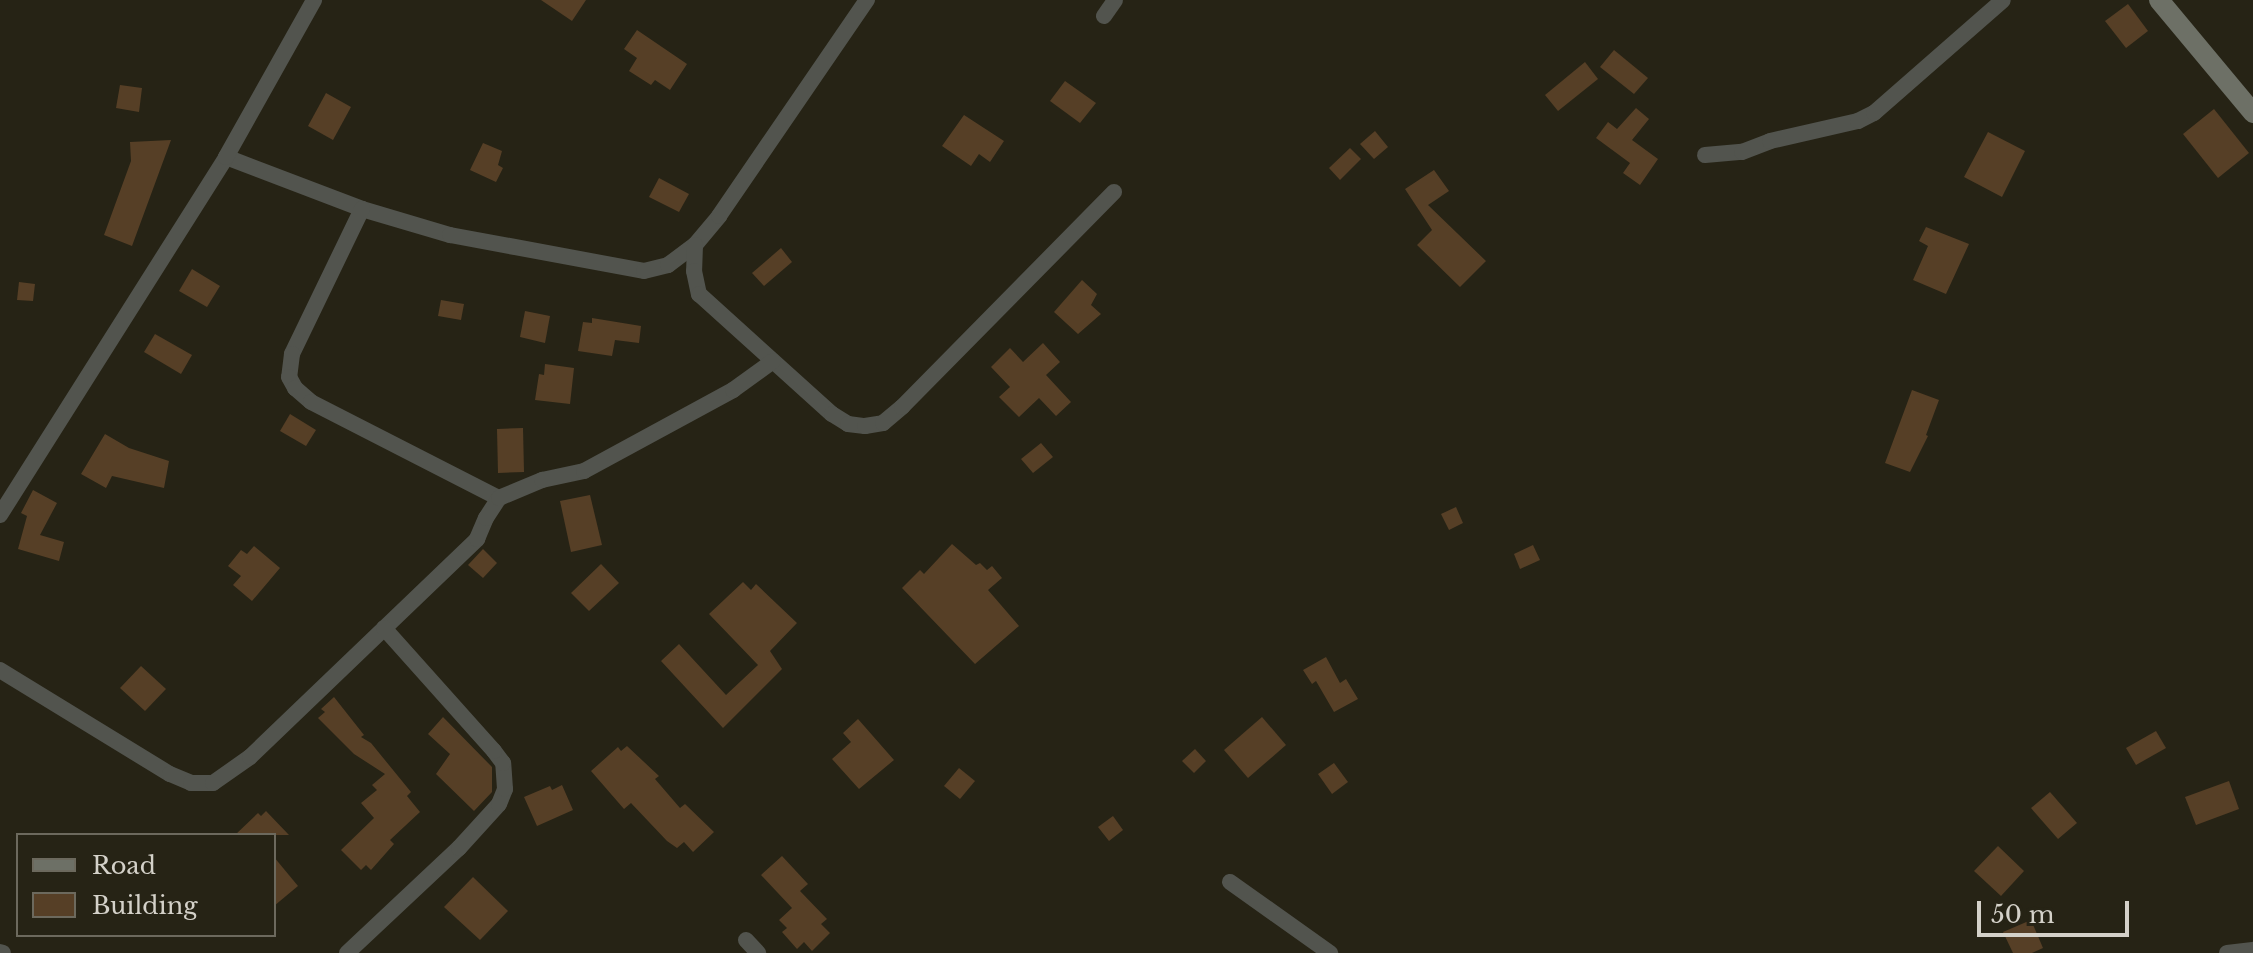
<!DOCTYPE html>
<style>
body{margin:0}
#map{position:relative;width:2253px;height:953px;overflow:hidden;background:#262315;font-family:"Libre Baskerville",serif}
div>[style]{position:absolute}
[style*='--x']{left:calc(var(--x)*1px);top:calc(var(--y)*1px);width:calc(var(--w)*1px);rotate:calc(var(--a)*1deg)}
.building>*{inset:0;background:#563f26}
.street>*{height:16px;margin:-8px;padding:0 8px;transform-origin:8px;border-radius:8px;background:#52544e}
.secondary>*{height:20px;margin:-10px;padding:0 10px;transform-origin:10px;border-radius:10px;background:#6d7066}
span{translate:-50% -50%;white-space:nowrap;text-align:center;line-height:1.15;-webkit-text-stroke:7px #262315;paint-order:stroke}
.legend{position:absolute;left:16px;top:833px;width:260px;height:104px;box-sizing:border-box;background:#262315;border:2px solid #6c695d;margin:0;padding:10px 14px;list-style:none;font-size:24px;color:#d4d1c9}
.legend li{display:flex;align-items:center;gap:16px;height:40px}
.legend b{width:40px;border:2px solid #6c695d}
.scale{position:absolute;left:1977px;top:901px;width:152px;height:36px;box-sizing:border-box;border:4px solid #d4d1c9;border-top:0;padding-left:10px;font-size:24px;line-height:28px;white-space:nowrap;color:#d4d1c9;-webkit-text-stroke:6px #262315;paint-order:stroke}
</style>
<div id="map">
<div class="building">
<div style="clip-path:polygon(541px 0,586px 0,572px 21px)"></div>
<div style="clip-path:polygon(2128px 4px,2148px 31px,2126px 48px,2105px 21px)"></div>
<div style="clip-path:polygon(637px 30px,687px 64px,670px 90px,655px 80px,651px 85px,629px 71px,637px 58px,624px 49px)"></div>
<div style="clip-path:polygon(1614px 50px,1648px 78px,1634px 94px,1600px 67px)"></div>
<div style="clip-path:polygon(1585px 62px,1598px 79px,1558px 111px,1545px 95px)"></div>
<div style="clip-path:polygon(1065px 81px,1096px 103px,1080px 123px,1050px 101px)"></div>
<div style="clip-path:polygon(120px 85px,142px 88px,139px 112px,116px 108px)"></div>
<div style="clip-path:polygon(326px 93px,351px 107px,333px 140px,308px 126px)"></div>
<div style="clip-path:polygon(1636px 108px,1649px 119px,1632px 140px,1658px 159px,1640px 185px,1623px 173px,1630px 163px,1596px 138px,1608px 122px,1617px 129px)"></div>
<div style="clip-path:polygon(2214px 109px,2249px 153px,2218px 178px,2183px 134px)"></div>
<div style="clip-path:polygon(964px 115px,1004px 141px,990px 162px,979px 154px,971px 166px,942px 146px)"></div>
<div style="clip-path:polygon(1375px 131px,1388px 147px,1374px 159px,1360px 144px)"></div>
<div style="clip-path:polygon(1988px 132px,2025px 151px,2002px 197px,1964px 177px)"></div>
<div style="clip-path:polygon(171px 140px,132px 246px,104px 235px,131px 161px,130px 142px)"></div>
<div style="clip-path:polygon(483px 143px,502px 151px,498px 165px,503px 168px,496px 182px,470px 170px)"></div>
<div style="clip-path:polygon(1350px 148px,1361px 159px,1340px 180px,1329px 168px)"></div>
<div style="clip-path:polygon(1434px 170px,1449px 191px,1428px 205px,1486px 261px,1460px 287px,1417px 245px,1432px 230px,1405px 189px)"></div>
<div style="clip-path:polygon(659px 178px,689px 194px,679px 212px,649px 197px)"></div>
<div style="clip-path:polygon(1926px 227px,1969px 244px,1946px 294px,1913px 280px,1928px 246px,1919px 241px)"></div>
<div style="clip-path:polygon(781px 248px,792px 262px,764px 286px,752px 273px)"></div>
<div style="clip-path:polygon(192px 269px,220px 286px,207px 307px,179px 291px)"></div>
<div style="clip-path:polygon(1082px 280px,1097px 294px,1091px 305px,1101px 314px,1078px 334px,1054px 312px)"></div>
<div style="clip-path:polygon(19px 282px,35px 284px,33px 301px,17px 300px)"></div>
<div style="clip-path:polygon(441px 300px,464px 304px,461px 320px,438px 316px)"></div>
<div style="clip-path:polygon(525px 311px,550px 316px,545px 343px,520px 337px)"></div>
<div style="clip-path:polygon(592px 318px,641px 326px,639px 343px,615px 340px,612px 356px,578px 351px,583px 322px,592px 323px)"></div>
<div style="clip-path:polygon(155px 334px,192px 355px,181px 374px,144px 352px)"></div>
<div style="clip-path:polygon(1043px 343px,1060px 362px,1046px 375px,1071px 402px,1056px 416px,1039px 398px,1019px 417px,999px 397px,1010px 387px,991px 367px,1010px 348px,1023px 362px)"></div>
<div style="clip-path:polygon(545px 364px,574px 368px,570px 404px,535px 400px,539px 374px,544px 375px)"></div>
<div style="clip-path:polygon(1912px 390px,1939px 400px,1926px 435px,1928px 436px,1910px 472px,1885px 463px)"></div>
<div style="clip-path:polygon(290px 414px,316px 430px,306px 446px,280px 431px)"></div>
<div style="clip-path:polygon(523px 428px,524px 472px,498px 473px,497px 429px)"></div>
<div style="clip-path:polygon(105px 434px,129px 448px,169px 461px,164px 488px,112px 476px,106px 488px,81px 474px)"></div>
<div style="clip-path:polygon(1041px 443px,1053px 457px,1033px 473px,1021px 459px)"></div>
<div style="clip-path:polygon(33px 490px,57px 503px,40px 535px,64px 542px,59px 561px,18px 549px,27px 516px,21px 513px)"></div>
<div style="clip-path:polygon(590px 495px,602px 545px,571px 552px,560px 501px)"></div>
<div style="clip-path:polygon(1456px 507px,1463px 523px,1449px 530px,1441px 514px)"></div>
<div style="clip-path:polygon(952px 544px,976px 565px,980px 563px,987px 570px,992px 566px,1002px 578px,988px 590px,1019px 626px,975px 664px,902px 588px,920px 570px,924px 574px)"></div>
<div style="clip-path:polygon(1533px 545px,1540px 560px,1520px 569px,1514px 554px)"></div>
<div style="clip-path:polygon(254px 546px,280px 568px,252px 601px,233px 585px,241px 576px,228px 566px,241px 550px,247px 554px)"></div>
<div style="clip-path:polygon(483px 549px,497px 563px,483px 578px,468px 565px)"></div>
<div style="clip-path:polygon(601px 564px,619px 583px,589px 611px,571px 593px)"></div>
<div style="clip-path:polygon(743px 582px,751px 590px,756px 584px,797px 623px,770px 651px,782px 669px,723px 728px,661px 661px,679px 644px,726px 695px,758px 665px,709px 614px)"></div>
<div style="clip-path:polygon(1326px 657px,1340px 683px,1346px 679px,1358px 699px,1334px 712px,1316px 681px,1312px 684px,1303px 670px)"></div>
<div style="clip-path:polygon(141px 666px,166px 689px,145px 711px,120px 688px)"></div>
<div style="clip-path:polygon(334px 697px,364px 735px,361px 737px,371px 743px,411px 792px,407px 796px,420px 812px,390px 840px,394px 844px,371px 870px,366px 865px,361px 870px,341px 850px,374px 818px,361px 803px,377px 790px,372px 785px,385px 774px,354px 754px,318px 718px,325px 712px,321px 709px)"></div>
<div style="clip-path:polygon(443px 717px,492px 767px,492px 792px,474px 811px,436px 774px,450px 754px,428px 734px)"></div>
<div style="clip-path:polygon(1262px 717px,1286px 745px,1248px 778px,1224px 750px)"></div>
<div style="clip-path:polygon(858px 719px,894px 760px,859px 789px,832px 759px,851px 742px,843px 733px)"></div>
<div style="clip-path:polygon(2156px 731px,2166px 748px,2136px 765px,2126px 748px)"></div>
<div style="clip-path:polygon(627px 746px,659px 776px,655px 779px,680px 808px,685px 804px,714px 832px,693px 852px,684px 842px,677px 848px,667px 841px,631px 803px,624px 809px,591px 771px,618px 747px,621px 751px)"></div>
<div style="clip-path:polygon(1195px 749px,1206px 761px,1194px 773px,1182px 761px)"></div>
<div style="clip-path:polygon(1334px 763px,1348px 782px,1332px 794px,1318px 774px)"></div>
<div style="clip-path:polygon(959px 768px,975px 781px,960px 799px,944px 786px)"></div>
<div style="clip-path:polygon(2229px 781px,2239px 809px,2196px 825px,2185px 797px)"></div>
<div style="clip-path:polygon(562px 785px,573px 810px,537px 826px,524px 797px,550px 786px,552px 790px)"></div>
<div style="clip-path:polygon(2050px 792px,2077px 823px,2058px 839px,2031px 808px)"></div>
<div style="clip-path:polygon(266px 811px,289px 835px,235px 835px,258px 813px,261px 816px)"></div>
<div style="clip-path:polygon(1113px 816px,1123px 830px,1109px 841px,1098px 827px)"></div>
<div style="clip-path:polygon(1998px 846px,2024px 871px,2001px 896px,1974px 871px)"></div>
<div style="clip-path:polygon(782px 856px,808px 884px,800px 891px,827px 919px,821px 924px,830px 933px,812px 951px,804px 942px,797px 949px,782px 932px,787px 928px,779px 920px,792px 908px,761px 875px)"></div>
<div style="clip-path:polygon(274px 857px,298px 886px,274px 906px)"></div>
<div style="clip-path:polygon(473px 877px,508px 911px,480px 940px,444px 907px)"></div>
<div style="clip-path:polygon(2031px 920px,2043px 948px,2032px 953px,2013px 953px,2003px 932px)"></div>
</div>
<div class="street">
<div style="--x:1104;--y:16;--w:19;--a:-55"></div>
<div style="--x:1705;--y:155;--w:37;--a:-5"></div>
<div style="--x:1742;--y:152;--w:30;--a:-21"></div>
<div style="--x:1770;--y:141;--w:90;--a:-12.8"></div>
<div style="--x:1858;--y:121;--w:18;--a:-27"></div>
<div style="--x:1874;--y:113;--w:171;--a:-41.2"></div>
<div style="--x:226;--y:157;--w:146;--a:20.9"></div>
<div style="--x:362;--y:209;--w:92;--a:16.5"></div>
<div style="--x:450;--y:235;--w:197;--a:10.5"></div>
<div style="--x:644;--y:271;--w:25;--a:-14"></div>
<div style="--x:668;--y:265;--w:34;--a:-37"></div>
<div style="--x:695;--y:245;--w:38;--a:-50"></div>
<div style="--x:719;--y:216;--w:262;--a:-55.6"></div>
<div style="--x:362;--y:209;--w:161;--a:115.8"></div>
<div style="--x:292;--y:354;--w:23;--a:97"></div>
<div style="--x:289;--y:377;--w:13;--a:61"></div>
<div style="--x:295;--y:388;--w:21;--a:41"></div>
<div style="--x:311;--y:402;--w:211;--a:27.1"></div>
<div style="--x:695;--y:245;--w:26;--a:92"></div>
<div style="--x:694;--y:271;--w:24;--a:78"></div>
<div style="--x:699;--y:294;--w:179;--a:42.1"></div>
<div style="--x:832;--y:414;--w:19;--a:32"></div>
<div style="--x:848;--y:424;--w:17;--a:7"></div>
<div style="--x:865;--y:426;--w:18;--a:-9"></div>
<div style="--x:883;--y:423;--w:25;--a:-40"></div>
<div style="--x:902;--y:407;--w:302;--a:-45.4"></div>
<div style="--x:0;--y:515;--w:423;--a:-57.7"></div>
<div style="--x:226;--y:157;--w:180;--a:-60.7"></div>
<div style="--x:0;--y:670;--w:199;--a:31.5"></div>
<div style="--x:170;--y:774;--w:23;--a:23"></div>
<div style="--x:191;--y:783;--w:22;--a:0"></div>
<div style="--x:213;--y:783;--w:45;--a:-35.1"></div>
<div style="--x:250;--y:757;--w:315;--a:-43.8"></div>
<div style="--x:477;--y:539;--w:23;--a:-67"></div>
<div style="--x:486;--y:518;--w:24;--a:-57"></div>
<div style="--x:499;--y:498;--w:47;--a:-22.7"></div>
<div style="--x:542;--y:480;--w:43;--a:-12.1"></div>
<div style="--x:584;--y:471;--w:170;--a:-28.5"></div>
<div style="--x:733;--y:390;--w:49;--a:-35.9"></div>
<div style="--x:1230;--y:882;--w:123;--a:35.4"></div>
<div style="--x:746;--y:940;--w:18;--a:47"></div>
<div style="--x:0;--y:952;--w:3;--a:18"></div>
<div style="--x:347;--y:953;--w:154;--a:-43.2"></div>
<div style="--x:459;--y:848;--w:59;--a:-47.7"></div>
<div style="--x:499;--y:804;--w:16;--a:-68"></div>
<div style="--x:505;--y:789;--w:26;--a:-94"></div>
<div style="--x:503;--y:763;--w:15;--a:-127"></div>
<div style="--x:494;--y:751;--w:165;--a:-131.8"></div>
<div style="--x:2227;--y:953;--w:26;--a:-7"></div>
</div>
<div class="secondary">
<div style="--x:2159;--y:0;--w:147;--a:50.2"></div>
</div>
<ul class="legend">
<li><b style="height:10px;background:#6d7066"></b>Road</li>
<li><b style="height:22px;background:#563f26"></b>Building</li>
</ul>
<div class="scale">50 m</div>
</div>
